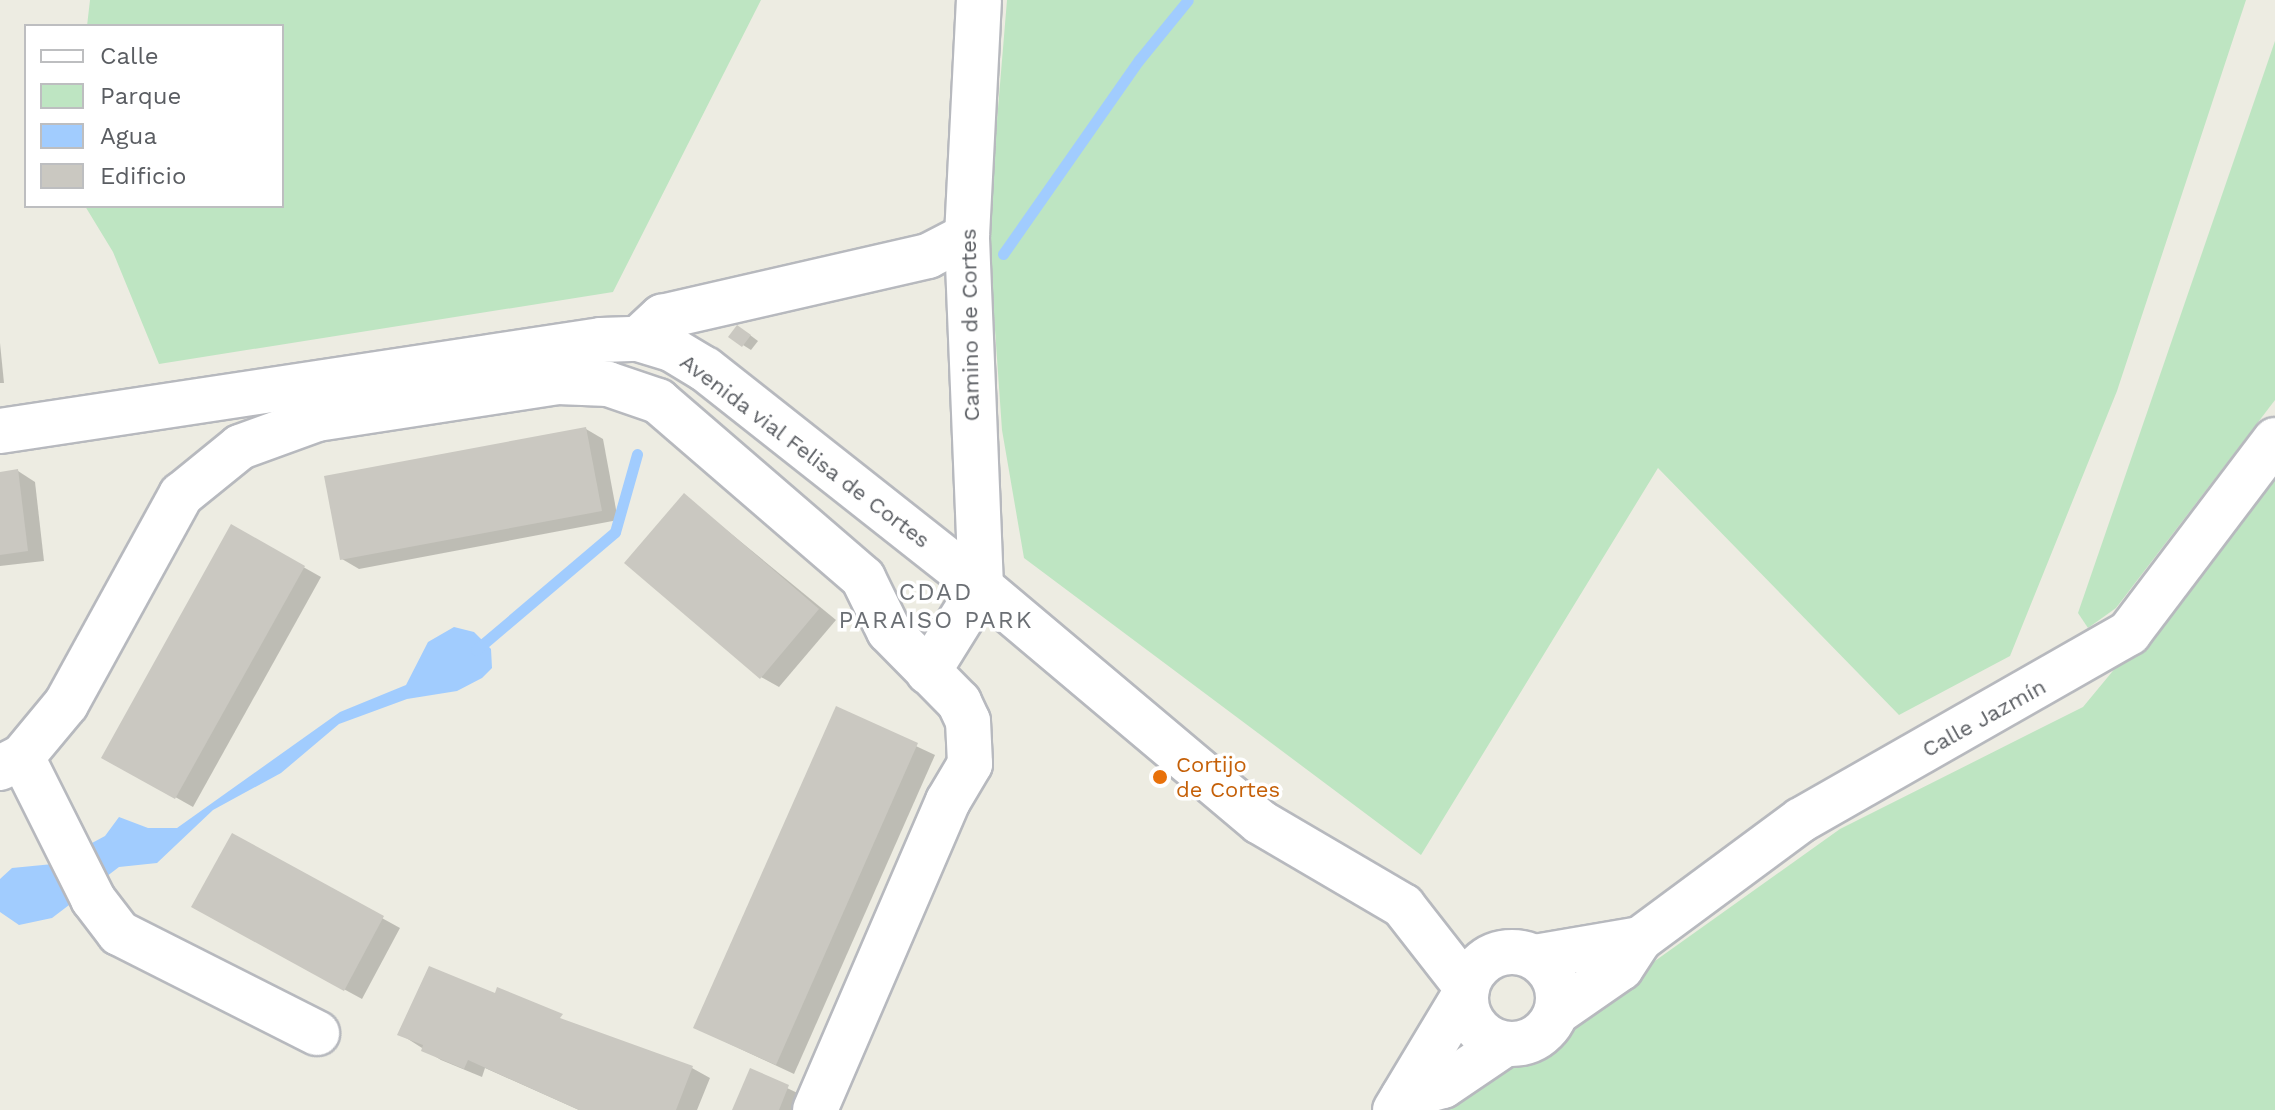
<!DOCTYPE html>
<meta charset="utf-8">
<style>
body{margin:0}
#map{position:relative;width:2275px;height:1110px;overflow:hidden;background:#edece2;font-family:"Work Sans",sans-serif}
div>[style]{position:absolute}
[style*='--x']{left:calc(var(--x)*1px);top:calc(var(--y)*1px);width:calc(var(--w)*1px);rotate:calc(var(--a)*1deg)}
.green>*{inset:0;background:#bee5c2}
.water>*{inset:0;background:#a1ccfe}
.shadow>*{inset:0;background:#0003}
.stream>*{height:11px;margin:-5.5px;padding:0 5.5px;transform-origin:5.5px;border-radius:5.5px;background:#a1ccfe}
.building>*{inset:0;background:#cac8c1}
.roads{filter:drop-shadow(2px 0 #b7b9be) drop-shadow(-2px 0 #b7b9be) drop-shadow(0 2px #b7b9be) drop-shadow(0 -2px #b7b9be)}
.minor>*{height:44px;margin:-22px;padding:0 22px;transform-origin:22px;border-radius:22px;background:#fff}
.minor>.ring{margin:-22px;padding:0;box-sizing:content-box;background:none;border:44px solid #fff;border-radius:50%}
.dots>*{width:22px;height:22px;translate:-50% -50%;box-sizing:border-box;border:4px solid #fff;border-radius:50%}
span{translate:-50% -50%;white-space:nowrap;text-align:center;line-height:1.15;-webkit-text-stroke:7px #fff;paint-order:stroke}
.street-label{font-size:22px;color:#5a5d62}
.food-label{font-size:22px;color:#c56008}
.left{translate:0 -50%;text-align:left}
.neighbourhood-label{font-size:24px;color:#6b6f74;letter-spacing:2px}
.legend{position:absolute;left:24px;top:24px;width:260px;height:184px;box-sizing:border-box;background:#fff;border:2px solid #bdbec0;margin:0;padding:10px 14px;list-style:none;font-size:24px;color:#5a5d62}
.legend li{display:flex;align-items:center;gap:16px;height:40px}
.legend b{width:40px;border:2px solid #bdbec0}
</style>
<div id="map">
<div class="green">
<div style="clip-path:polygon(90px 0,761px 0,613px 292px,159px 364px,113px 252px,85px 206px,282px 206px,282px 26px,87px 26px)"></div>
<div style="clip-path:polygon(1007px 0,2246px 0,2117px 391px,2010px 656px,1899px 715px,1658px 468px,1421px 855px,1024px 558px,1002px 430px,988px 229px)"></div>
<div style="clip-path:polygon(2275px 41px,2275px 400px,2116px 608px,2088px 628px,2078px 613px)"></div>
<div style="clip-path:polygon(2275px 475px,2275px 1110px,1446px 1110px,1840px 829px,2083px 707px)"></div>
</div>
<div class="water">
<div style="clip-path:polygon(454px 627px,474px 632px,491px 649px,492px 668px,482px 678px,457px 691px,407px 699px,339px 724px,281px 773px,213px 810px,157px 863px,119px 867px,52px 918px,19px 925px,0 912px,0 879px,12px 868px,53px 864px,105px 836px,119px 817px,148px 828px,177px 828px,340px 712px,406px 685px,428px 642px)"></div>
</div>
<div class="shadow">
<div style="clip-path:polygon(746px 332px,758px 341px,751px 350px,743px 345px)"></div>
<div style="clip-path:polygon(0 343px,4px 383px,0 383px)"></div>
<div style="clip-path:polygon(586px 429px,603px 439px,618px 520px,359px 569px,342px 559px)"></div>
<div style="clip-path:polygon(18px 471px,35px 482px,44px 561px,0 566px,0 474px)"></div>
<div style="clip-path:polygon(685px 496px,836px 620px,779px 687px,761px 677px)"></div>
<div style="clip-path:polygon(232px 527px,321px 577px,193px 807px,104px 757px)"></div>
<div style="clip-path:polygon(837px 709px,935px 755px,794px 1074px,696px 1028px)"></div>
<div style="clip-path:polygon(233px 836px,400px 928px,362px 999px,211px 917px)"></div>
<div style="clip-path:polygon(496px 995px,692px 1068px,710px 1078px,697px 1110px,579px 1110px,485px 1068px,482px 1077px,441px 1060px,400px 1034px)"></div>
<div style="clip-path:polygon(751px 1071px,806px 1097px,800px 1110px,734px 1110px)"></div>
</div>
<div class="stream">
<div style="--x:1003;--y:254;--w:237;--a:-55"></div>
<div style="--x:1139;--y:60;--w:77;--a:-50.8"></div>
<div style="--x:476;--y:650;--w:182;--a:-40.3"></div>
<div style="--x:615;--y:532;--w:81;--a:-74.2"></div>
</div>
<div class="building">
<div style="clip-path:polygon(737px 325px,751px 335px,742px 347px,728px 337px)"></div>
<div style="clip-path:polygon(586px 427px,602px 511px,340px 560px,324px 476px)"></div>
<div style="clip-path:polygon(18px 469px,28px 551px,0 555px,0 472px)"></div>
<div style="clip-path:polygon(684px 493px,819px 609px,760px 679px,624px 563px)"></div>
<div style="clip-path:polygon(231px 524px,305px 566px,175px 799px,101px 758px)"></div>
<div style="clip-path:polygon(836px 706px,918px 743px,776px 1065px,693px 1028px)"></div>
<div style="clip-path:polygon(232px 833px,384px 916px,344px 991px,191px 907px)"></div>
<div style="clip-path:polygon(429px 966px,495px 993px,497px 987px,563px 1014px,560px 1018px,693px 1066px,676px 1110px,579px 1110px,468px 1060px,464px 1069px,421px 1051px,423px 1045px,397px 1035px)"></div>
<div style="clip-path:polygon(750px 1068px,789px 1085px,779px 1110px,732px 1110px)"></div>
</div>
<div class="roads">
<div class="minor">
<div style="--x:638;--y:339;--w:33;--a:-43"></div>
<div style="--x:662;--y:317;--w:273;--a:-12.9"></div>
<div style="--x:928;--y:256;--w:44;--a:-27.1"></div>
<div style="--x:0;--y:431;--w:608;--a:-8.61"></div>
<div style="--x:601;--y:340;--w:37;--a:-2"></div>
<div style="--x:638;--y:339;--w:37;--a:17"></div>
<div style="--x:673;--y:350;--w:37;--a:31"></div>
<div style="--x:705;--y:369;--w:352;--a:38.3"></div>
<div style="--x:981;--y:587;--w:365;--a:40.1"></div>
<div style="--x:1260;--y:822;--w:166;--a:30.4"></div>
<div style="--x:1403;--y:906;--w:104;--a:52"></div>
<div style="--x:928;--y:672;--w:100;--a:-58.1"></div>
<div style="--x:981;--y:587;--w:351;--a:-92.3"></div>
<div style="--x:967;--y:236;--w:236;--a:-87.1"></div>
<div style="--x:22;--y:757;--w:159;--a:63.4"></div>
<div style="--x:93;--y:899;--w:43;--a:52.6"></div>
<div style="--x:119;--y:933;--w:222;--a:26.8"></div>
<div style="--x:0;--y:768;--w:25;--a:-27"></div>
<div style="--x:22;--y:757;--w:69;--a:-50.3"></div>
<div style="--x:66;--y:704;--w:239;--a:-61.2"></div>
<div style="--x:181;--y:495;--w:76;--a:-39.1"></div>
<div style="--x:240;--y:447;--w:82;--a:-20"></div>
<div style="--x:317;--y:419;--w:244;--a:-8.7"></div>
<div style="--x:558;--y:382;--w:50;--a:2.3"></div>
<div style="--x:608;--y:384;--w:53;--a:18.8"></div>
<div style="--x:658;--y:401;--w:271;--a:40.8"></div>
<div style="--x:863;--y:578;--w:59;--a:63.9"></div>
<div style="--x:889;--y:631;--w:100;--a:45.4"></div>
<div style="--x:959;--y:702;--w:21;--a:65"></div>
<div style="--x:968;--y:721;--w:43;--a:87.3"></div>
<div style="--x:970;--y:764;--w:43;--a:120.7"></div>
<div style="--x:948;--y:801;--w:336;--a:113.3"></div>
<div class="ring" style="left:1466px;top:952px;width:48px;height:48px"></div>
<div style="--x:1535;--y:957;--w:107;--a:-9.7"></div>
<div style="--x:1556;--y:1013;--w:79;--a:-34.7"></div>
<div style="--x:1621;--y:968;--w:35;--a:-57"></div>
<div style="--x:1640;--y:939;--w:200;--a:-36.5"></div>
<div style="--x:1801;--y:820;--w:378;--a:-29.7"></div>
<div style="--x:2129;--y:633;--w:242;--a:-52.9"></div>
<div style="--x:1403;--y:1097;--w:41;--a:-15.4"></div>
<div style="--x:1443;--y:1086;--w:75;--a:-34.1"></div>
<div style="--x:1395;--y:1110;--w:138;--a:-59"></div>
</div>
</div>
<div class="dots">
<div style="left:1160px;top:777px;background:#e8710a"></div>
</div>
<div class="street-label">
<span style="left:970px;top:325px;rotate:-91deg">Camino de Cortes</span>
<span style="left:805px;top:451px;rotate:37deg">Avenida vial Felisa de Cortes</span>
<span style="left:1984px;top:718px;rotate:-29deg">Calle Jazmín</span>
</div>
<div class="food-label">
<span class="left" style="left:1176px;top:777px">Cortijo<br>de Cortes</span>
</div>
<div class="neighbourhood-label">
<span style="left:936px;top:607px">CDAD<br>PARAISO PARK</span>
</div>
<ul class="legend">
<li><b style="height:10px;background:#fff"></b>Calle</li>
<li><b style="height:22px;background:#bee5c2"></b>Parque</li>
<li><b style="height:22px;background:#a1ccfe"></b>Agua</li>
<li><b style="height:22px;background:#cac8c1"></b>Edificio</li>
</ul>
</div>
